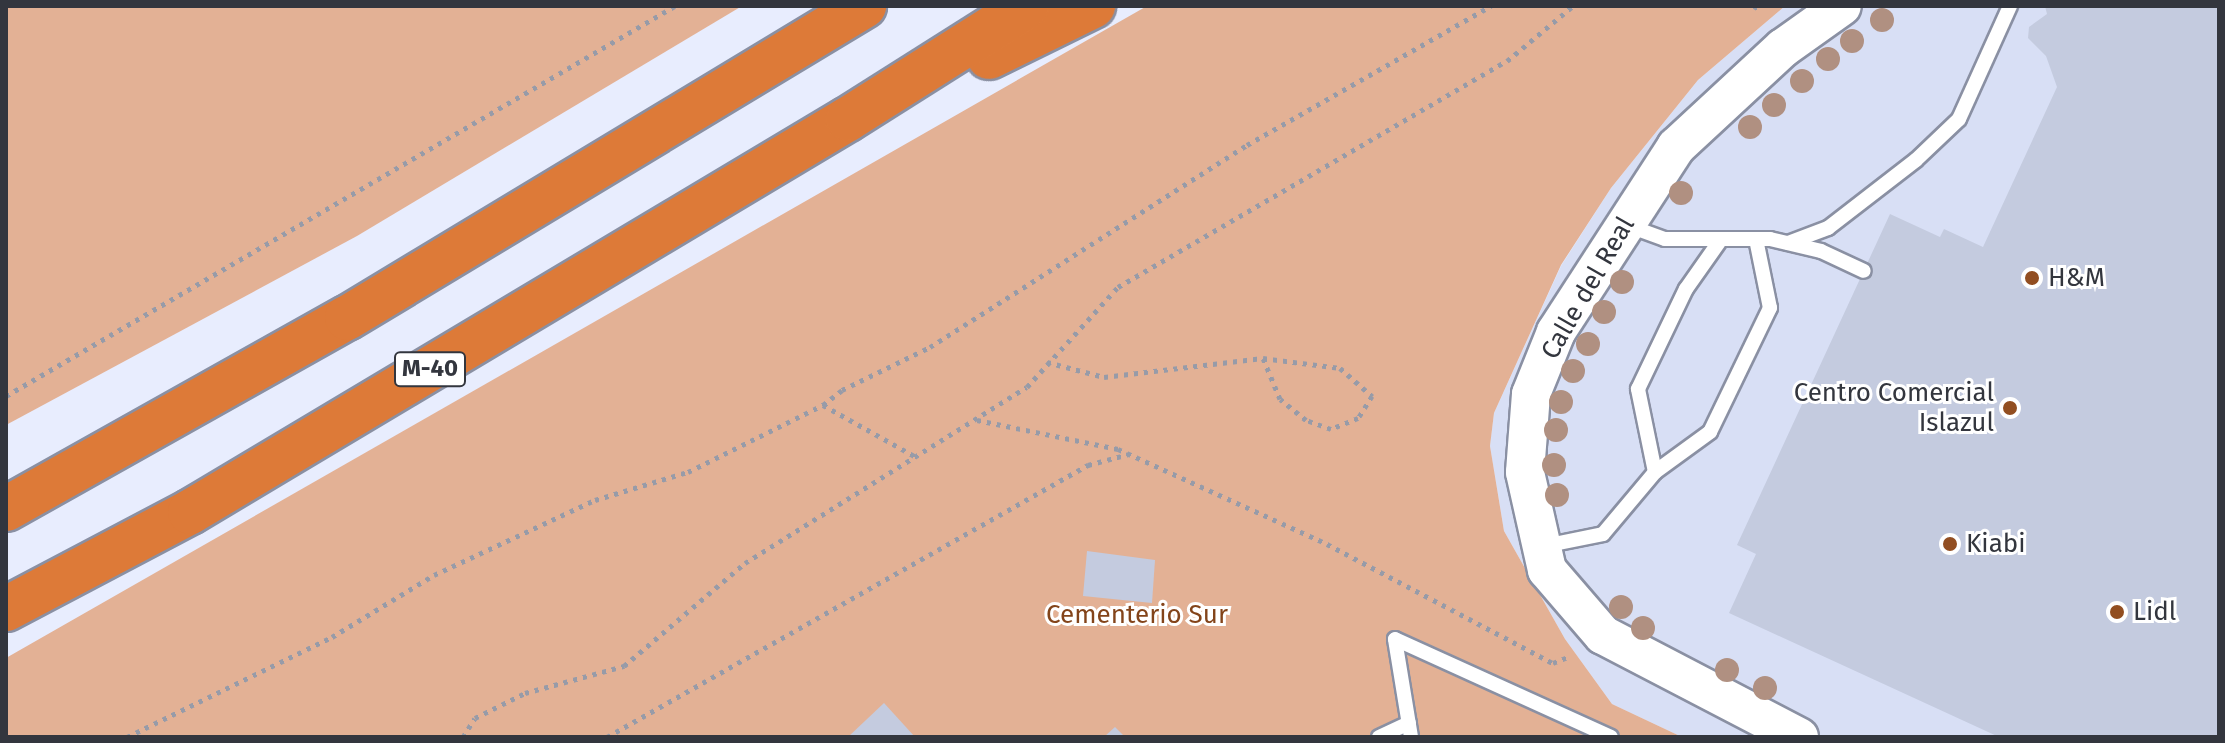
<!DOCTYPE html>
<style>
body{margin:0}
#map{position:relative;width:2225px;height:743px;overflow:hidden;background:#e8edfe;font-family:"Fira Sans",sans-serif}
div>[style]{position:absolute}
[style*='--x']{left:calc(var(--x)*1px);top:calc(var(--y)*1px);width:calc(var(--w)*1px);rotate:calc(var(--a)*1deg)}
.built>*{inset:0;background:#d8dff5}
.green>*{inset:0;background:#e3b195}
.building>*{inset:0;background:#c4cbdf}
.path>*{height:5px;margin-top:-2.5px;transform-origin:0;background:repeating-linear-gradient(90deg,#979ba8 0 4px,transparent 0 10px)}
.roads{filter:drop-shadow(2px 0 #8a90a3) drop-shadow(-2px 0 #8a90a3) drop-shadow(0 2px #8a90a3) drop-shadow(0 -2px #8a90a3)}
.service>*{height:14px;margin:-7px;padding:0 7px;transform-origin:7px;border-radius:7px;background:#fff}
.tertiary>*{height:38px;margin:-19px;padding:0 19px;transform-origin:19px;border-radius:19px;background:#fff}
.motorway>*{height:44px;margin:-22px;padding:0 22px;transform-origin:22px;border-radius:22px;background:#dd7a38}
.trees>*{width:24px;height:24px;margin:-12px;border-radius:50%;background:#b09081}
.dots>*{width:22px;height:22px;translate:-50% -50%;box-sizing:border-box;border:4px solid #fff;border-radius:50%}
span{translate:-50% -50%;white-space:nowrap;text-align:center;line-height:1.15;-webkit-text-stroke:6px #fff;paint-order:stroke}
.shield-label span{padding:2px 6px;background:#fff;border:2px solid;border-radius:6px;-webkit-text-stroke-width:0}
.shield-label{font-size:24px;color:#33363e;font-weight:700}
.poi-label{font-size:26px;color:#33363e}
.left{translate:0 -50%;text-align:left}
.right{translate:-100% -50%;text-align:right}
.street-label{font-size:26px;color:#33363e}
.park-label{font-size:26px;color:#83441a}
.frame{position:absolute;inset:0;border:8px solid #33363e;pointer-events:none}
</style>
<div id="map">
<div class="built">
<div style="clip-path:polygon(1785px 6px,2219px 6px,2219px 737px,1682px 737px,1612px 704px,1565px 639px,1504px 531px,1490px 446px,1494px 413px,1561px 266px,1611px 188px,1698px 80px)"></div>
</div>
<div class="green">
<div style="clip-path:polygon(6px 6px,742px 6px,357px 236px,6px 425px)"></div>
<div style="clip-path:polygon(1147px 6px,1785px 6px,1698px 80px,1611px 188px,1561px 265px,1494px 413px,1490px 446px,1504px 531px,1565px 639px,1612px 704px,1682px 737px,6px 737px,6px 658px)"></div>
</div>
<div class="building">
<div style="clip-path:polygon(2045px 6px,2219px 6px,2219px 737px,1999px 737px,1729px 613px,1756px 554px,1737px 545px,1890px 214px,1940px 237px,1944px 229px,1983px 247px,2057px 87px,2046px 56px,2028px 38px,2029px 27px,2047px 14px)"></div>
<div style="clip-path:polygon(1087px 551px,1155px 560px,1152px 603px,1083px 596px)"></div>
<div style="clip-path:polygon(884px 703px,915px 737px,848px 737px)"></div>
<div style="clip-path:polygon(1115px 727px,1125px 737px,1104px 737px)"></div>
</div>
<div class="path">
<div style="--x:1754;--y:6;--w:9;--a:32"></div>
<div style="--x:1047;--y:362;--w:59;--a:14.7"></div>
<div style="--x:1104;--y:377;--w:160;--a:-6.8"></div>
<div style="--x:1263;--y:358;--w:78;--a:7.4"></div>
<div style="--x:1340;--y:368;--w:43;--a:41.2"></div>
<div style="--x:1372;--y:396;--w:26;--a:122"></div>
<div style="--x:1358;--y:418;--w:29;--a:158"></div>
<div style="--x:1331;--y:429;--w:27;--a:-160"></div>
<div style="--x:1306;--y:420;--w:33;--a:-141"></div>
<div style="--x:1280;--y:399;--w:44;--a:-112.5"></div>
<div style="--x:6;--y:396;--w:774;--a:-30.24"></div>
<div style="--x:823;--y:405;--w:24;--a:-38"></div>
<div style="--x:842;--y:390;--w:98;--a:-26"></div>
<div style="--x:930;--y:347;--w:376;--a:-32.5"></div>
<div style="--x:1247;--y:145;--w:281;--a:-29.7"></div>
<div style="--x:977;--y:420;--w:144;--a:11.6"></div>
<div style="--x:1118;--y:449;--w:230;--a:24.4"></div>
<div style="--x:1327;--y:544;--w:255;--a:27.8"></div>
<div style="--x:1553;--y:663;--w:18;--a:-22"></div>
<div style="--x:127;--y:737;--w:228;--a:-26"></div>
<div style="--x:332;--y:637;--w:119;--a:-31.3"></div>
<div style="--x:434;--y:575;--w:178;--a:-25"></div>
<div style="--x:595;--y:500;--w:97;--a:-16.8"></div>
<div style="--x:688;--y:472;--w:151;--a:-26.4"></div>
<div style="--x:823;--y:405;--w:109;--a:29.2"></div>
<div style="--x:463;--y:737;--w:22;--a:-58"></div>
<div style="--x:475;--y:718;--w:56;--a:-26.6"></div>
<div style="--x:525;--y:693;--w:103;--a:-15.3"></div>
<div style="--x:624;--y:666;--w:159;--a:-40.4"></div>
<div style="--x:745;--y:563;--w:332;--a:-32"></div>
<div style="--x:1027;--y:387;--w:135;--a:-47.7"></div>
<div style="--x:1118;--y:287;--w:450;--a:-30.2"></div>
<div style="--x:1507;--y:61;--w:86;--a:-39.8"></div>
<div style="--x:607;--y:737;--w:553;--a:-29.49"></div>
<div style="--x:1088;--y:465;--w:42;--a:-15"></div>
</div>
<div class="roads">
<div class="service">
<div style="--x:1629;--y:226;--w:38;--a:20"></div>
<div style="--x:1665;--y:239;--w:105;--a:0"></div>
<div style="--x:1770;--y:239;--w:52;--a:13.2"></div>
<div style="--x:1821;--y:251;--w:47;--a:24.9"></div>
<div style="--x:1788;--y:243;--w:43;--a:-20.6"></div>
<div style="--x:1828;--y:228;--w:111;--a:-37.7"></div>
<div style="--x:1916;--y:160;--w:59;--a:-43.6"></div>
<div style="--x:1959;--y:119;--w:124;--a:-65.7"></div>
<div style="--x:1655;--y:472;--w:85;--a:-101.6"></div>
<div style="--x:1638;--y:389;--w:111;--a:-64.4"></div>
<div style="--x:1686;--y:289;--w:57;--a:-54.9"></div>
<div style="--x:1544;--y:546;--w:60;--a:-11.5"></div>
<div style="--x:1603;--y:534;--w:81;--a:-50"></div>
<div style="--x:1655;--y:472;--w:68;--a:-36"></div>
<div style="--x:1710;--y:432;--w:138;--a:-64.2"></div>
<div style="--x:1770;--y:308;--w:70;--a:-101.5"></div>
<div style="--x:1379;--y:737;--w:33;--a:-25"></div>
<div style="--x:1411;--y:737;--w:99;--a:-99.3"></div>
<div style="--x:1395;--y:639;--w:237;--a:24.4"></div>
</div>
<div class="tertiary">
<div style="--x:1799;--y:737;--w:221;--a:-152.5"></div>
<div style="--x:1603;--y:635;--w:86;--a:-130.7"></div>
<div style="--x:1547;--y:570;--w:100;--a:-102.7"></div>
<div style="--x:1525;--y:472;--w:78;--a:-85.6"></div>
<div style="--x:1531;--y:394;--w:67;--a:-68"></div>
<div style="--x:1556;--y:332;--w:221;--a:-57"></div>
<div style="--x:1676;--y:147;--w:146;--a:-42.8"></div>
<div style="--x:1783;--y:48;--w:72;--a:-35.4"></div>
</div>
<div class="motorway">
<div style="--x:989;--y:57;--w:116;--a:-26.1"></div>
<div style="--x:6;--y:509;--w:391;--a:-29.3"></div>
<div style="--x:347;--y:318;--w:604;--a:-31.11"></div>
<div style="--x:6;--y:609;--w:208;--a:-27.8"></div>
<div style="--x:190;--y:512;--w:766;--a:-30.85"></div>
<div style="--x:848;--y:119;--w:212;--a:-32.3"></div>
</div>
</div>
<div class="trees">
<div style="left:1882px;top:20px"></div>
<div style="left:1852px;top:41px"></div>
<div style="left:1828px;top:59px"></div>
<div style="left:1802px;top:81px"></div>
<div style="left:1774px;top:105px"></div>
<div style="left:1750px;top:127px"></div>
<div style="left:1681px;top:193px"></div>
<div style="left:1622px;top:282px"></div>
<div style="left:1604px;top:312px"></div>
<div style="left:1588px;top:344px"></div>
<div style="left:1573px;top:371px"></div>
<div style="left:1561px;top:402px"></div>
<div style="left:1556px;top:430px"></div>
<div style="left:1554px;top:465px"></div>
<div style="left:1557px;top:495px"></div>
<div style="left:1621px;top:607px"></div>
<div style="left:1643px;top:628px"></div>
<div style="left:1727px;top:670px"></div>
<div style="left:1765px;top:688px"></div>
</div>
<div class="dots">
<div style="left:2032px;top:278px;background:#924e21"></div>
<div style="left:2010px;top:408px;background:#924e21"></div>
<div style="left:1950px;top:544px;background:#924e21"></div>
<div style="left:2117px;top:612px;background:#924e21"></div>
</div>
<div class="shield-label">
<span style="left:430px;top:369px">M-40</span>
</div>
<div class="poi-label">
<span class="left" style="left:2048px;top:278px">H&amp;M</span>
<span class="right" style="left:1994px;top:408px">Centro Comercial<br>Islazul</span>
<span class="left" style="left:1966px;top:544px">Kiabi</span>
<span class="left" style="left:2133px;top:612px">Lidl</span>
</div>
<div class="street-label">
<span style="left:1588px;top:288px;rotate:-60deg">Calle del Real</span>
</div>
<div class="park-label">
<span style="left:1137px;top:615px">Cementerio Sur</span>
</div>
<div class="frame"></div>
</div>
